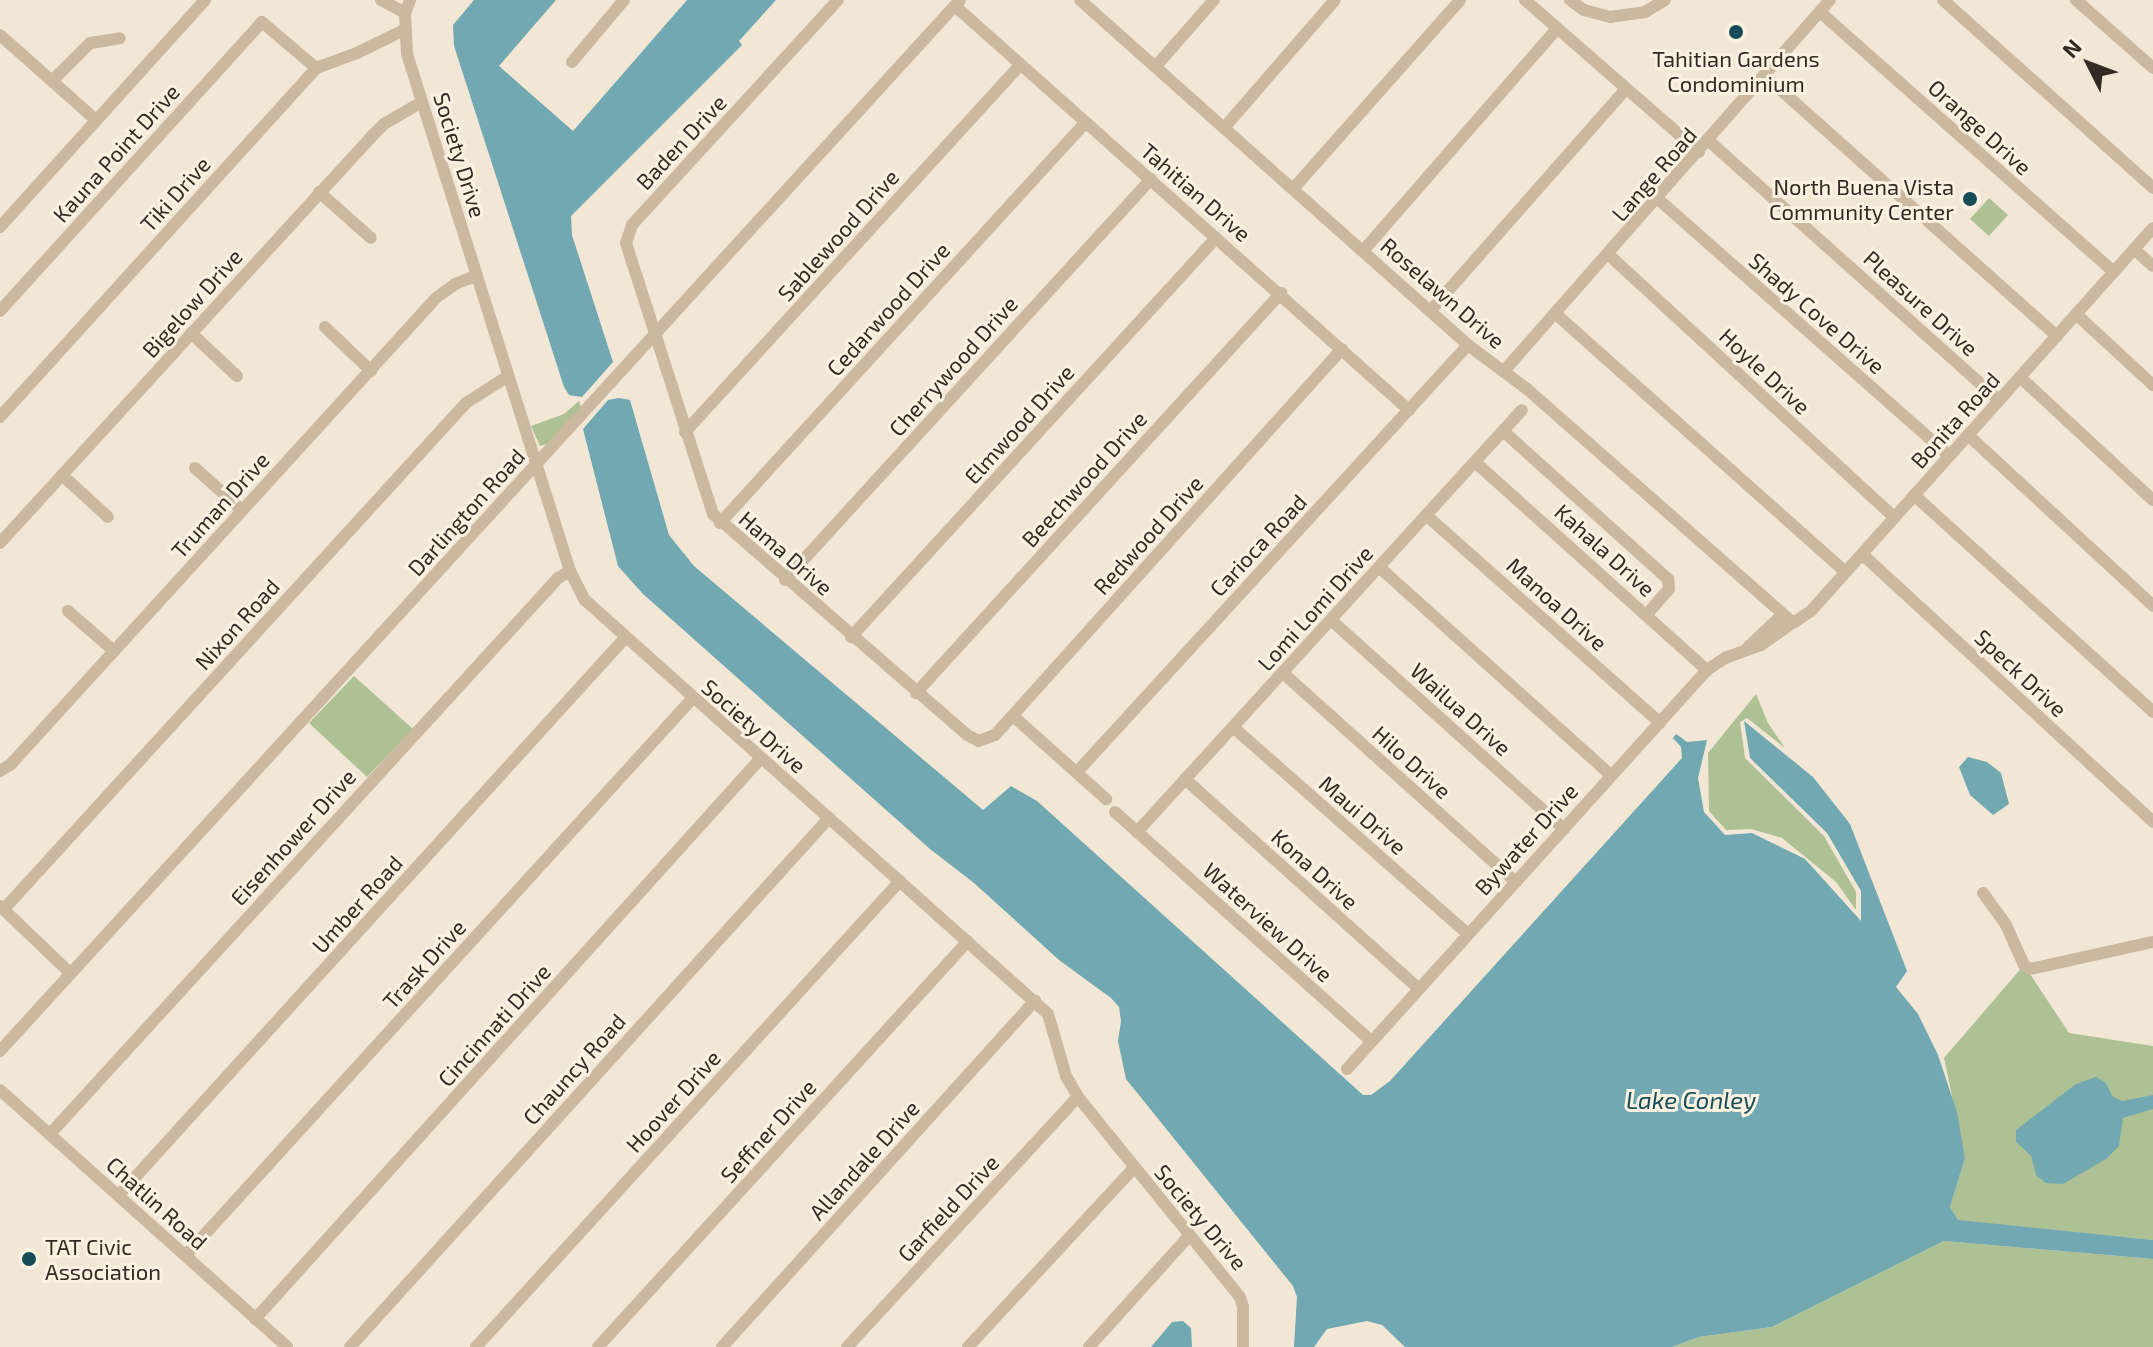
<!DOCTYPE html>
<style>
body{margin:0}
#map{position:relative;width:2153px;height:1347px;overflow:hidden;background:#f2e7d5;font-family:"Exo 2",sans-serif}
div>[style]{position:absolute}
[style*='--x']{left:calc(var(--x)*1px);top:calc(var(--y)*1px);width:calc(var(--w)*1px);rotate:calc(var(--a)*1deg)}
.green>*{inset:0;background:#aec194}
.water>*{inset:0;background:#72a8b1}
.minor>*{height:12px;margin:-6px;padding:0 6px;transform-origin:6px;border-radius:6px;background:#cab8a0}
.dots>*{width:22px;height:22px;translate:-50% -50%;box-sizing:border-box;border:4px solid #faf1e1;border-radius:50%}
span{translate:-50% -50%;white-space:nowrap;text-align:center;line-height:1.15;-webkit-text-stroke:6px #faf1e1;paint-order:stroke}
.poi-label{font-size:22px;color:#342a24}
.right{translate:-100% -50%;text-align:right}
.left{translate:0 -50%;text-align:left}
.street-label{font-size:22px;color:#342a24}
.water-label{font-size:24px;color:#174d57;font-style:italic}
.north{position:absolute;left:2049px;top:24px;width:80px;height:80px;-webkit-text-stroke:6px #faf1e1;paint-order:stroke;rotate:312deg;font-size:22px;font-weight:700;line-height:32px;text-align:center;color:#342a24}
.north::after{content:'';display:block;margin:auto;width:28px;height:36px;background:#342a24;clip-path:polygon(50% 0,100% 100%,50% 72%,0 100%)}
</style>
<div id="map">
<div class="green">
<div style="clip-path:polygon(1989px 198px,2008px 215px,1989px 236px,1970px 219px)"></div>
<div style="clip-path:polygon(579px 401px,581px 407px,548px 444px,540px 446px,531px 426px,564px 414px)"></div>
<div style="clip-path:polygon(354px 676px,413px 729px,367px 777px,309px 723px)"></div>
<div style="clip-path:polygon(1756px 694px,1768px 723px,1785px 748px,1747px 718px,1740px 722px,1745px 758px,1824px 836px,1856px 892px,1856px 910px,1836px 882px,1782px 838px,1751px 829px,1726px 830px,1709px 811px,1708px 753px)"></div>
<div style="clip-path:polygon(2024px 965px,2069px 1033px,2153px 1046px,2153px 1240px,1958px 1221px,1950px 1207px,1965px 1158px,1944px 1058px)"></div>
<div style="clip-path:polygon(1944px 1241px,2153px 1259px,2153px 1347px,1672px 1347px,1699px 1337px,1772px 1327px)"></div>
</div>
<div class="water">
<div style="clip-path:polygon(474px 0,556px 0,499px 66px,573px 131px,687px 0,776px 0,739px 41px,742px 45px,571px 216px,572px 235px,613px 362px,582px 397px,569px 395px,564px 387px,454px 46px,453px 25px)"></div>
<div style="clip-path:polygon(619px 398px,630px 400px,669px 535px,694px 566px,983px 810px,1011px 786px,1037px 801px,1363px 1095px,1371px 1095px,1390px 1081px,1682px 758px,1681px 747px,1673px 738px,1676px 734px,1687px 742px,1707px 740px,1698px 778px,1704px 812px,1725px 835px,1752px 833px,1805px 859px,1861px 921px,1861px 891px,1827px 833px,1750px 758px,1744px 721px,1813px 777px,1850px 824px,1907px 971px,1896px 987px,1918px 1014px,1938px 1055px,1957px 1112px,1965px 1158px,1950px 1207px,1958px 1220px,2153px 1240px,2153px 1259px,1944px 1241px,1772px 1327px,1699px 1337px,1672px 1347px,1405px 1347px,1382px 1325px,1367px 1321px,1327px 1329px,1314px 1347px,1294px 1347px,1297px 1297px,1293px 1286px,1126px 1079px,1118px 1041px,1121px 1021px,1119px 1007px,1111px 998px,1059px 960px,974px 883px,930px 849px,643px 594px,618px 566px,583px 429px,608px 400px)"></div>
<div style="clip-path:polygon(1968px 757px,1987px 762px,2001px 773px,2009px 804px,1993px 815px,1970px 795px,1959px 767px)"></div>
<div style="clip-path:polygon(2096px 1077px,2105px 1082px,2113px 1097px,2122px 1101px,2153px 1095px,2153px 1109px,2123px 1118px,2119px 1146px,2106px 1159px,2063px 1184px,2046px 1183px,2036px 1175px,2031px 1156px,2016px 1142px,2016px 1130px,2076px 1084px)"></div>
<div style="clip-path:polygon(1183px 1321px,1191px 1328px,1192px 1347px,1151px 1347px,1172px 1322px)"></div>
</div>
<div class="minor">
<div style="--x:381;--y:0;--w:27;--a:28"></div>
<div style="--x:410;--y:0;--w:14;--a:111"></div>
<div style="--x:405;--y:13;--w:41;--a:87.2"></div>
<div style="--x:407;--y:54;--w:542;--a:72.5"></div>
<div style="--x:570;--y:571;--w:33;--a:63"></div>
<div style="--x:585;--y:600;--w:621;--a:41.8"></div>
<div style="--x:1048;--y:1014;--w:65;--a:73.8"></div>
<div style="--x:1066;--y:1076;--w:24;--a:60"></div>
<div style="--x:1078;--y:1097;--w:257;--a:51"></div>
<div style="--x:1240;--y:1297;--w:10;--a:73"></div>
<div style="--x:1243;--y:1307;--w:40;--a:90"></div>
<div style="--x:838;--y:0;--w:305;--a:132.5"></div>
<div style="--x:632;--y:225;--w:19;--a:108"></div>
<div style="--x:626;--y:243;--w:285;--a:72.2"></div>
<div style="--x:713;--y:514;--w:337;--a:41"></div>
<div style="--x:967;--y:735;--w:13;--a:27"></div>
<div style="--x:979;--y:741;--w:17;--a:-21"></div>
<div style="--x:995;--y:735;--w:519;--a:-48.05"></div>
<div style="--x:1080;--y:0;--w:519;--a:41.64"></div>
<div style="--x:1468;--y:345;--w:74;--a:36.7"></div>
<div style="--x:1527;--y:389;--w:354;--a:41.3"></div>
<div style="--x:1793;--y:623;--w:22;--a:-34"></div>
<div style="--x:1811;--y:611;--w:513;--a:-48.24"></div>
<div style="--x:1525;--y:0;--w:231;--a:41.1"></div>
<div style="--x:1570;--y:0;--w:17;--a:36"></div>
<div style="--x:1584;--y:10;--w:27;--a:15"></div>
<div style="--x:1610;--y:17;--w:35;--a:-8"></div>
<div style="--x:1645;--y:12;--w:23;--a:-31"></div>
<div style="--x:1943;--y:0;--w:282;--a:41.8"></div>
<div style="--x:2076;--y:0;--w:103;--a:41.4"></div>
<div style="--x:955;--y:6;--w:608;--a:41.66"></div>
<div style="--x:1820;--y:12;--w:392;--a:41.5"></div>
<div style="--x:0;--y:35;--w:127;--a:41.5"></div>
<div style="--x:572;--y:62;--w:81;--a:-50"></div>
<div style="--x:1156;--y:66;--w:88;--a:-48.7"></div>
<div style="--x:1765;--y:76;--w:391;--a:41.7"></div>
<div style="--x:53;--y:80;--w:52;--a:-45"></div>
<div style="--x:90;--y:43;--w:30;--a:-9"></div>
<div style="--x:1224;--y:128;--w:169;--a:-49.1"></div>
<div style="--x:1709;--y:141;--w:389;--a:41.8"></div>
<div style="--x:1293;--y:189;--w:252;--a:-48.5"></div>
<div style="--x:319;--y:192;--w:69;--a:41.5"></div>
<div style="--x:1658;--y:199;--w:388;--a:41.4"></div>
<div style="--x:0;--y:227;--w:306;--a:-47.9"></div>
<div style="--x:2134;--y:249;--w:25;--a:42"></div>
<div style="--x:1363;--y:251;--w:295;--a:-48.9"></div>
<div style="--x:1609;--y:255;--w:387;--a:42.6"></div>
<div style="--x:1431;--y:310;--w:295;--a:-48.6"></div>
<div style="--x:0;--y:311;--w:390;--a:-47.8"></div>
<div style="--x:262;--y:22;--w:71;--a:40.4"></div>
<div style="--x:2076;--y:314;--w:105;--a:42.7"></div>
<div style="--x:1557;--y:315;--w:386;--a:41.7"></div>
<div style="--x:325;--y:327;--w:64;--a:43.7"></div>
<div style="--x:191;--y:333;--w:63;--a:43.1"></div>
<div style="--x:1504;--y:371;--w:494;--a:-48.7"></div>
<div style="--x:2020;--y:377;--w:181;--a:42.8"></div>
<div style="--x:0;--y:417;--w:471;--a:-47.8"></div>
<div style="--x:316;--y:68;--w:44;--a:-20.1"></div>
<div style="--x:357;--y:53;--w:52;--a:-26.1"></div>
<div style="--x:1503;--y:431;--w:222;--a:41.9"></div>
<div style="--x:1668;--y:579;--w:10;--a:84"></div>
<div style="--x:1669;--y:589;--w:33;--a:131"></div>
<div style="--x:685;--y:432;--w:497;--a:-47.6"></div>
<div style="--x:1968;--y:435;--w:252;--a:42.7"></div>
<div style="--x:1475;--y:462;--w:312;--a:41.9"></div>
<div style="--x:195;--y:468;--w:63;--a:41.8"></div>
<div style="--x:62;--y:475;--w:62;--a:42.4"></div>
<div style="--x:1914;--y:495;--w:323;--a:42.2"></div>
<div style="--x:1426;--y:515;--w:313;--a:41.6"></div>
<div style="--x:720;--y:523;--w:542;--a:-47.62"></div>
<div style="--x:0;--y:543;--w:553;--a:-47.57"></div>
<div style="--x:373;--y:135;--w:16;--a:-45"></div>
<div style="--x:384;--y:124;--w:44;--a:-30.1"></div>
<div style="--x:1862;--y:554;--w:396;--a:42.6"></div>
<div style="--x:1379;--y:567;--w:312;--a:41.9"></div>
<div style="--x:785;--y:580;--w:543;--a:-47.61"></div>
<div style="--x:68;--y:611;--w:61;--a:41"></div>
<div style="--x:1331;--y:620;--w:313;--a:41.9"></div>
<div style="--x:851;--y:637;--w:541;--a:-47.55"></div>
<div style="--x:1747;--y:648;--w:48;--a:-43.3"></div>
<div style="--x:1283;--y:673;--w:313;--a:41.9"></div>
<div style="--x:916;--y:693;--w:542;--a:-47.62"></div>
<div style="--x:1013;--y:716;--w:125;--a:41.7"></div>
<div style="--x:1233;--y:727;--w:312;--a:41.4"></div>
<div style="--x:0;--y:771;--w:13;--a:-32"></div>
<div style="--x:11;--y:764;--w:631;--a:-47.63"></div>
<div style="--x:436;--y:298;--w:24;--a:-36"></div>
<div style="--x:455;--y:284;--w:22;--a:-21"></div>
<div style="--x:1077;--y:772;--w:579;--a:-47.52"></div>
<div style="--x:1185;--y:779;--w:313;--a:41.9"></div>
<div style="--x:1115;--y:812;--w:343;--a:41.8"></div>
<div style="--x:1137;--y:832;--w:571;--a:-47.63"></div>
<div style="--x:1983;--y:893;--w:39;--a:54"></div>
<div style="--x:2006;--y:925;--w:44;--a:65.8"></div>
<div style="--x:2024;--y:965;--w:7;--a:34"></div>
<div style="--x:2030;--y:969;--w:126;--a:-12.4"></div>
<div style="--x:0;--y:906;--w:97;--a:43.7"></div>
<div style="--x:4;--y:909;--w:685;--a:-47.6"></div>
<div style="--x:466;--y:403;--w:50;--a:-32.7"></div>
<div style="--x:0;--y:1051;--w:1423;--a:-47.59"></div>
<div style="--x:1347;--y:1069;--w:537;--a:-47.94"></div>
<div style="--x:1707;--y:670;--w:22;--a:-34"></div>
<div style="--x:1725;--y:658;--w:38;--a:-20"></div>
<div style="--x:1761;--y:645;--w:39;--a:-35"></div>
<div style="--x:0;--y:1090;--w:385;--a:41.8"></div>
<div style="--x:50;--y:1134;--w:753;--a:-47.58"></div>
<div style="--x:558;--y:578;--w:14;--a:-30"></div>
<div style="--x:119;--y:1195;--w:751;--a:-47.75"></div>
<div style="--x:186;--y:1255;--w:752;--a:-47.7"></div>
<div style="--x:255;--y:1319;--w:755;--a:-47.95"></div>
<div style="--x:350;--y:1347;--w:714;--a:-47.84"></div>
<div style="--x:476;--y:1347;--w:630;--a:-47.7"></div>
<div style="--x:598;--y:1347;--w:549;--a:-47.66"></div>
<div style="--x:722;--y:1347;--w:467;--a:-47.9"></div>
<div style="--x:847;--y:1347;--w:340;--a:-47.3"></div>
<div style="--x:968;--y:1347;--w:244;--a:-47.2"></div>
<div style="--x:1089;--y:1347;--w:149;--a:-48"></div>
</div>
<div class="dots">
<div style="left:1736px;top:32px;background:#174d57"></div>
<div style="left:1970px;top:199px;background:#174d57"></div>
<div style="left:29px;top:1259px;background:#174d57"></div>
</div>
<div class="poi-label">
<span style="left:1736px;top:71px">Tahitian Gardens<br>Condominium</span>
<span class="right" style="left:1954px;top:199px">North Buena Vista<br>Community Center</span>
<span class="left" style="left:45px;top:1259px">TAT Civic<br>Association</span>
</div>
<div class="street-label">
<span style="left:1980px;top:127px;rotate:42deg">Orange Drive</span>
<span style="left:681px;top:142px;rotate:-47deg">Baden Drive</span>
<span style="left:116px;top:153px;rotate:-48deg">Kauna Point Drive</span>
<span style="left:460px;top:155px;rotate:73deg">Society Drive</span>
<span style="left:1654px;top:174px;rotate:-49deg">Lange Road</span>
<span style="left:1196px;top:192px;rotate:41deg">Tahitian Drive</span>
<span style="left:175px;top:194px;rotate:-48deg">Tiki Drive</span>
<span style="left:838px;top:235px;rotate:-48deg">Sablewood Drive</span>
<span style="left:1443px;top:293px;rotate:41deg">Roselawn Drive</span>
<span style="left:192px;top:303px;rotate:-48deg">Bigelow Drive</span>
<span style="left:1921px;top:303px;rotate:42deg">Pleasure Drive</span>
<span style="left:888px;top:309px;rotate:-48deg">Cedarwood Drive</span>
<span style="left:1817px;top:313px;rotate:41deg">Shady Cove Drive</span>
<span style="left:953px;top:366px;rotate:-48deg">Cherrywood Drive</span>
<span style="left:1765px;top:371px;rotate:43deg">Hoyle Drive</span>
<span style="left:1955px;top:420px;rotate:-48deg">Bonita Road</span>
<span style="left:1019px;top:424px;rotate:-48deg">Elmwood Drive</span>
<span style="left:1084px;top:479px;rotate:-48deg">Beechwood Drive</span>
<span style="left:220px;top:505px;rotate:-48deg">Truman Drive</span>
<span style="left:466px;top:512px;rotate:-48deg">Darlington Road</span>
<span style="left:1148px;top:535px;rotate:-48deg">Redwood Drive</span>
<span style="left:1258px;top:545px;rotate:-47deg">Carioca Road</span>
<span style="left:1605px;top:550px;rotate:42deg">Kahala Drive</span>
<span style="left:786px;top:553px;rotate:41deg">Hama Drive</span>
<span style="left:1557px;top:604px;rotate:42deg">Manoa Drive</span>
<span style="left:1315px;top:608px;rotate:-48deg">Lomi Lomi Drive</span>
<span style="left:237px;top:624px;rotate:-48deg">Nixon Road</span>
<span style="left:2021px;top:673px;rotate:43deg">Speck Drive</span>
<span style="left:1461px;top:709px;rotate:42deg">Wailua Drive</span>
<span style="left:754px;top:726px;rotate:41deg">Society Drive</span>
<span style="left:1412px;top:762px;rotate:42deg">Hilo Drive</span>
<span style="left:1363px;top:815px;rotate:41deg">Maui Drive</span>
<span style="left:293px;top:837px;rotate:-48deg">Eisenhower Drive</span>
<span style="left:1526px;top:839px;rotate:-48deg">Bywater Drive</span>
<span style="left:1315px;top:869px;rotate:42deg">Kona Drive</span>
<span style="left:357px;top:904px;rotate:-48deg">Umber Road</span>
<span style="left:1268px;top:922px;rotate:42deg">Waterview Drive</span>
<span style="left:424px;top:964px;rotate:-48deg">Trask Drive</span>
<span style="left:494px;top:1025px;rotate:-48deg">Cincinnati Drive</span>
<span style="left:574px;top:1069px;rotate:-48deg">Chauncy Road</span>
<span style="left:673px;top:1101px;rotate:-48deg">Hoover Drive</span>
<span style="left:768px;top:1131px;rotate:-48deg">Seffner Drive</span>
<span style="left:864px;top:1160px;rotate:-48deg">Allandale Drive</span>
<span style="left:157px;top:1203px;rotate:42deg">Chatlin Road</span>
<span style="left:948px;top:1208px;rotate:-47deg">Garfield Drive</span>
<span style="left:1201px;top:1217px;rotate:50deg">Society Drive</span>
</div>
<div class="water-label">
<span style="left:1691px;top:1100px">Lake Conley</span>
</div>
<div class="north">N</div>
</div>
